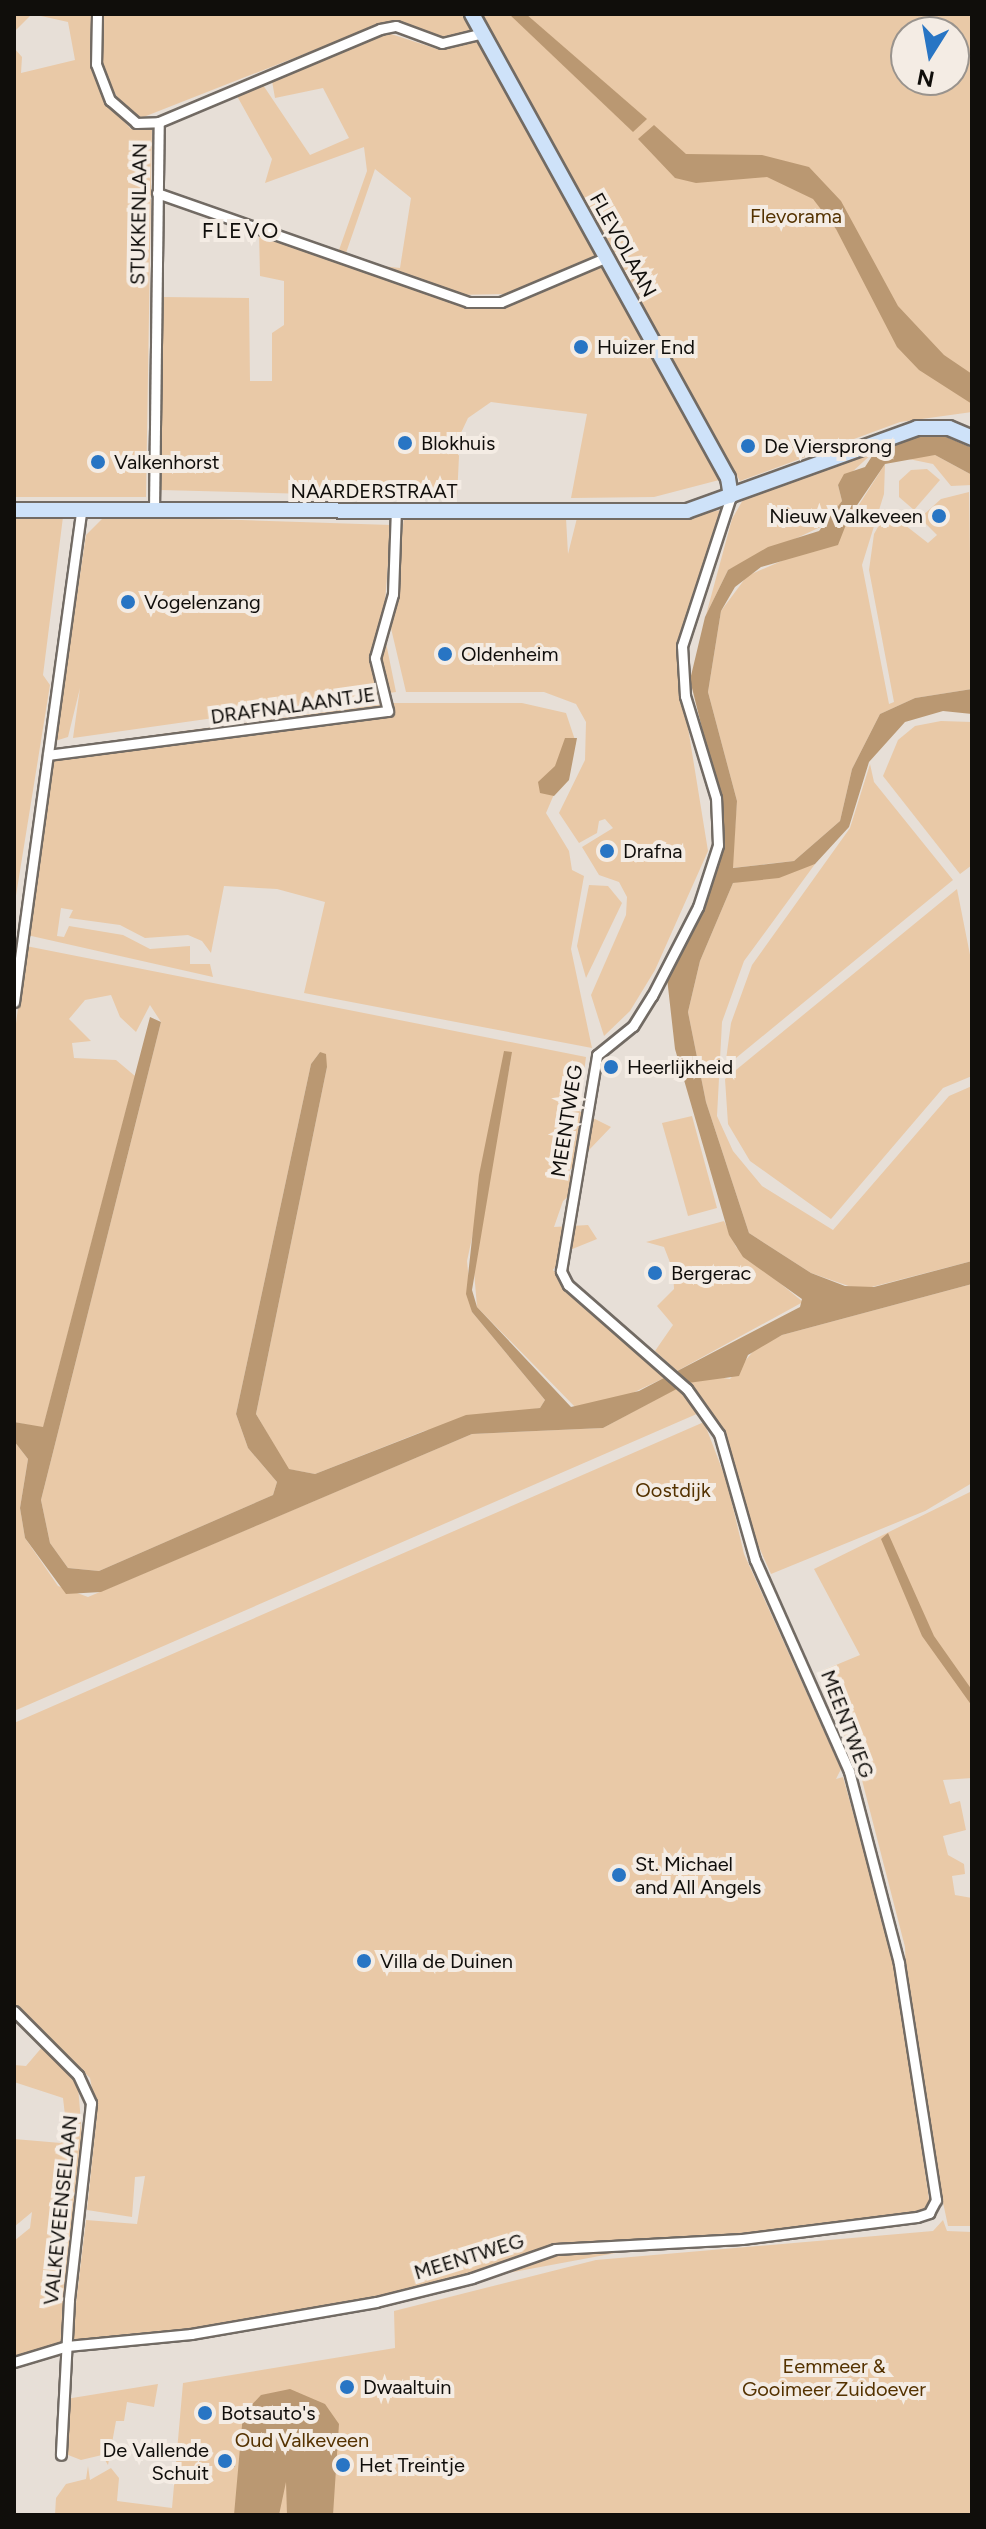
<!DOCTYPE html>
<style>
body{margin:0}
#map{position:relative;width:986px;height:2529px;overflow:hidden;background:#e7dfd7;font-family:Figtree,sans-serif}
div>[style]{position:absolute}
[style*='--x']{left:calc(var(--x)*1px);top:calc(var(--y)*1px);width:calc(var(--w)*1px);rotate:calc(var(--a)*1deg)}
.green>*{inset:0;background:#e9c9a7}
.water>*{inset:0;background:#ba9872}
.roads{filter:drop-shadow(2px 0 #726b64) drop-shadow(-2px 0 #726b64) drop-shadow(0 2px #726b64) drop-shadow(0 -2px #726b64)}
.street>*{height:9px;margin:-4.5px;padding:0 4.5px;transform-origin:4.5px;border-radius:4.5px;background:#fff}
.secondary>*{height:14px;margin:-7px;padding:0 7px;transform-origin:7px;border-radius:7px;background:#cee2f9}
.rail>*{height:6px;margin-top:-3px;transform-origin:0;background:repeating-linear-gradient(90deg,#f4ece4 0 9px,#807b75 0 18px);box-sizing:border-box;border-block:2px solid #807b75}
.dots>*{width:22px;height:22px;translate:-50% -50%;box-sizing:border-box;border:4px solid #f4ece4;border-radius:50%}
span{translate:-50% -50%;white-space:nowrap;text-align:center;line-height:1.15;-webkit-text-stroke:8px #f4ece4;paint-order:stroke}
.street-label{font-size:20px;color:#100e0b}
.park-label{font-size:20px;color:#543200}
.poi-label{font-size:20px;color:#100e0b}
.left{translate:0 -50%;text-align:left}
.right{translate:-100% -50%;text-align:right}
.neighbourhood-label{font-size:22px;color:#100e0b;letter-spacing:2px}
.frame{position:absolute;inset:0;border:16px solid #100e0b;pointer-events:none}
.north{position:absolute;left:890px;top:16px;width:80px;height:80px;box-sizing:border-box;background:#f4ece4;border:2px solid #99938d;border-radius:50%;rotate:191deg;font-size:22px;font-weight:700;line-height:32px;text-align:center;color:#100e0b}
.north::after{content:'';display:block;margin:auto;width:28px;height:36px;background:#2875c4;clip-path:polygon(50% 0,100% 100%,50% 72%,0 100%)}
</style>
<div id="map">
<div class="green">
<div style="clip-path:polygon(14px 14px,91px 14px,90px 57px,107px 103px,131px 129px,152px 128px,146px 497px,14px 497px,14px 48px,22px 57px,21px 73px,75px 60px,68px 22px,32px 14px,14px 32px)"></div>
<div style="clip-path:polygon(102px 14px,464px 14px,474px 31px,438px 39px,378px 25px,141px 118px,125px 109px,107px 81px,100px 59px)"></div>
<div style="clip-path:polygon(evenodd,479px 14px,972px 14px,972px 412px,900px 422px,740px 481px,479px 14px,906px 32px,954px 32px,954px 80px,906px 80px,906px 32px)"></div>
<div style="clip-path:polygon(385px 32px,437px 49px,480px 41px,596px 258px,506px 294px,453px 295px,381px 266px,400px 268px,411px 198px,375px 169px,346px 253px,339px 250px,367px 171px,364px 147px,265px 183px,272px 159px,237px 96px,263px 85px,310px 155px,349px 138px,323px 88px,275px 98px,272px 81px)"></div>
<div style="clip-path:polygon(259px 231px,470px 309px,503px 306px,604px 265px,723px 479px,654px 497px,571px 498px,587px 414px,491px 402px,468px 418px,460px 435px,457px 498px,161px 490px,162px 297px,249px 298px,250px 381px,272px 381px,272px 333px,284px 325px,284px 281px,260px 276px)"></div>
<div style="clip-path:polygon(876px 450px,838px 485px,842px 501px,829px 523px,728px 570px,706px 615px,732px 519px,744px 498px)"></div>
<div style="clip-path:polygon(935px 455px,972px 475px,972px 485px,951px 486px,933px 464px,899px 457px)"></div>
<div style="clip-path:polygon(885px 464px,884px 494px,862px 565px,889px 704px,894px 702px,869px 570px,874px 534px,887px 511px,928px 543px,937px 535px,920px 518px,941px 499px,969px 492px,972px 689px,915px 698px,880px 714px,852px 769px,840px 821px,794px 861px,732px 868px,737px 801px,708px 692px,721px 611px,747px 576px,839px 536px)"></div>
<div style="clip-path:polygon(927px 469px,940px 480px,914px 510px,899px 497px,899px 481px,911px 470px)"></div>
<div style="clip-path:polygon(721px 510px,679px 672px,708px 851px,655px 970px,630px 1011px,604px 1036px,591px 995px,626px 915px,627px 897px,619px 882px,599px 875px,582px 847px,613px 828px,605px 819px,599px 821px,597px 833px,579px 843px,559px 813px,585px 760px,586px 722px,576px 704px,544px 692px,406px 692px,390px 624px,404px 518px,566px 518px,568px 554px,577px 518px,677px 518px)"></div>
<div style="clip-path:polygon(14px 516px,63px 517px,43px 675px,50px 685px,14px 908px)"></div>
<div style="clip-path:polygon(123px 516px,391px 525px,383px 628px,396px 692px,73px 738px,80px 688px,68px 737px,55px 741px,86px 535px,102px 519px)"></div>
<div style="clip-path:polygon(392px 703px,522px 703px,566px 713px,576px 743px,546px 813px,569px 851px,572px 870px,584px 876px,571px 949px,592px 1048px,304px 993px,325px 902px,277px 889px,224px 886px,211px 953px,202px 941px,188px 935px,145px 938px,120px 925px,69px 918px,73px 910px,61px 908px,57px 936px,64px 937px,69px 926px,123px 935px,150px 949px,190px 946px,190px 964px,210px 964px,213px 977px,27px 935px,50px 749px)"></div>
<div style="clip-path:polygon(941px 721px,972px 722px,972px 865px,960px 874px,883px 776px,898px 740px,915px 726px)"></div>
<div style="clip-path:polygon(870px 764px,874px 782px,953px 880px,725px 1067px,731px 1023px,752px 965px,850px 828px)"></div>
<div style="clip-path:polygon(815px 864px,744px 961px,722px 1022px,717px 1116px,733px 1151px,762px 1186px,833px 1230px,949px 1096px,972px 1086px,972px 1261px,860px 1290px,811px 1273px,749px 1233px,706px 1102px,688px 1012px,700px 961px,733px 883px)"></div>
<div style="clip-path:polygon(589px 885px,608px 886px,622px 903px,586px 978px,577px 946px)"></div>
<div style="clip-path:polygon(957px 889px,972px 965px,972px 1076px,943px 1088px,831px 1219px,750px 1161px,728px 1124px,725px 1079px)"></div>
<div style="clip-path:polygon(26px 946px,586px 1057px,579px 1111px,611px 1127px,568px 1172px,578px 1188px,563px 1201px,554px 1227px,588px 1225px,597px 1239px,565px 1252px,553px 1270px,666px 1377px,618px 1400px,577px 1409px,477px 1307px,473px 1259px,512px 1053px,467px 1261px,472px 1312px,545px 1400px,540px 1408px,424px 1431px,315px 1474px,288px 1469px,256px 1414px,327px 1067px,320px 1052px,311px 1064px,236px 1414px,248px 1448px,277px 1482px,273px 1495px,99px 1571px,68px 1568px,50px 1543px,41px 1500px,161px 1022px,150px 1005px,136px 1032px,120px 1017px,111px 995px,85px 1000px,69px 1019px,91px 1041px,72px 1043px,74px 1058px,116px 1060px,135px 1076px,43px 1428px,14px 1422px,14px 1039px)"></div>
<div style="clip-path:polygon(692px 1116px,717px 1208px,688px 1216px,662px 1123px)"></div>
<div style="clip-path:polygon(724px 1221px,736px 1247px,803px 1302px,677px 1371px,655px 1351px,673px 1325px,657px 1306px,674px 1289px,673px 1270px,681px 1264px,671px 1265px,664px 1247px,646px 1242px)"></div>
<div style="clip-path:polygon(972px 1284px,972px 1483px,925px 1511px,771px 1574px,754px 1536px,725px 1432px,688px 1383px,711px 1376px,730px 1379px,755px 1349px,782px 1335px)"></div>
<div style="clip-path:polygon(677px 1388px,699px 1413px,14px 1711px,14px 1441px,28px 1459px,20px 1508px,25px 1538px,58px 1586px,88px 1597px,472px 1434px,603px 1428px)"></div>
<div style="clip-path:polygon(704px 1422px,727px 1482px,744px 1554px,841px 1769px,836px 1779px,843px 1777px,897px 1969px,931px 2214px,896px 2227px,691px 2239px,180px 2334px,71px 2345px,86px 2220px,137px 2224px,145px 2176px,135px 2177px,132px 2217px,87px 2210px,97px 2114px,90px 2078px,14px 2003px,14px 1723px)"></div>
<div style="clip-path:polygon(972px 1491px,972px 1778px,943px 1780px,950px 1804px,960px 1801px,966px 1830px,943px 1836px,948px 1855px,964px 1864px,965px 1874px,952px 1876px,955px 1895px,972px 1898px,972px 2226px,948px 2226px,908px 2037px,905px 1947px,862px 1780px,819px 1672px,860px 1655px,814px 1569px)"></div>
<div style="clip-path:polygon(43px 2046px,78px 2086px,83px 2147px,61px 2348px,14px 2356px,14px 2241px,30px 2228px,32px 2212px,14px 2227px,14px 2139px,61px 2143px,67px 2133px,63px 2098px,14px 2082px,14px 2065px,26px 2066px)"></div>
<div style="clip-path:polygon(943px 2220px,947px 2231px,972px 2232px,972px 2515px,55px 2515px,56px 2498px,66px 2484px,86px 2479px,88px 2466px,90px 2480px,111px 2468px,119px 2478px,117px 2501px,172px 2508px,183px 2383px,395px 2348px,394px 2311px,596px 2260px,933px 2231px)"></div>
<div style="clip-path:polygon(158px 2384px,154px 2407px,127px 2402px,124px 2421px,116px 2421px,108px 2465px,102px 2455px,81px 2460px,63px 2453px,66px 2399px)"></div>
</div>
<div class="water">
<div style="clip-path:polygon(509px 14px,526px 14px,647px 119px,633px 132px)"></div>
<div style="clip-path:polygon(654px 125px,686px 154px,762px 155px,809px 167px,841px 201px,898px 306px,944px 355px,972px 374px,972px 404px,919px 370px,897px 347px,836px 229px,813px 199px,767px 177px,696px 183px,675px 178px,638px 139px)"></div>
<div style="clip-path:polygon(921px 436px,944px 436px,972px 448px,972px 475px,935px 455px,885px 464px,849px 517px,838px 545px,761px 567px,735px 587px,721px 611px,708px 692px,737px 801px,733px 868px,794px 861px,840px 821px,852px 769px,880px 714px,915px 698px,972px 689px,972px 714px,943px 711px,905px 722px,869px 762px,849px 827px,815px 864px,779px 878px,733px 883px,700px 961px,688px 1012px,706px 1102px,749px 1233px,811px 1273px,845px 1286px,874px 1287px,972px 1261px,972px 1284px,782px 1335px,748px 1355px,739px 1376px,688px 1383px,603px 1428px,472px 1434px,101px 1592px,66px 1594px,25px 1538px,20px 1508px,28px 1459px,14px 1441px,14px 1422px,43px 1427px,150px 1017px,161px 1022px,41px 1500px,50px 1543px,68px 1568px,99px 1571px,273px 1495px,277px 1482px,248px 1448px,236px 1414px,311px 1064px,320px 1052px,326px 1054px,327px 1067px,256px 1414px,289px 1469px,315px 1474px,466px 1415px,540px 1408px,545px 1400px,472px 1312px,466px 1294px,479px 1175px,504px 1051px,512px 1052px,472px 1290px,477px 1307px,571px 1407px,639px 1391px,800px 1307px,802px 1299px,743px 1257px,729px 1235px,675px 1049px,667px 978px,709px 892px,723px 836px,723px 812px,690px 680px,705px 617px,728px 570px,768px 547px,819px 531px,842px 501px,838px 485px,844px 474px,865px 467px,876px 450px)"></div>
<div style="clip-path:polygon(565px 738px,577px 738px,569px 780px,554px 796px,540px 793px,538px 782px,555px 766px)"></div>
<div style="clip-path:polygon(888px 1533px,934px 1636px,972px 1690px,972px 1706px,922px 1636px,881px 1539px)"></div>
<div style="clip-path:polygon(290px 2389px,325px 2404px,339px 2424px,333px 2515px,287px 2515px,286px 2482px,279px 2515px,234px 2515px,243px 2414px,261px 2395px)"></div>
</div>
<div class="roads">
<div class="street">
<div style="--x:97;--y:14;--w:50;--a:91.1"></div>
<div style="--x:96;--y:64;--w:39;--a:69"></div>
<div style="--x:110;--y:100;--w:35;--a:41"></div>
<div style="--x:136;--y:123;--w:23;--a:-2"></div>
<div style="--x:157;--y:193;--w:330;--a:19.3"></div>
<div style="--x:468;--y:302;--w:33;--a:0"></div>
<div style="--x:501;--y:302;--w:115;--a:-23"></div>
<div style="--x:154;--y:510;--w:388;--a:-89.3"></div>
<div style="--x:159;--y:122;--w:240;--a:-22.8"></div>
<div style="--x:380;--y:29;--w:16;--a:-11"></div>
<div style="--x:396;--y:26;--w:49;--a:20.3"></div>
<div style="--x:442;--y:43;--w:42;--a:-13.7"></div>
<div style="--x:48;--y:755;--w:343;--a:-7.4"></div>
<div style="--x:388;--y:711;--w:55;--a:-103.8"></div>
<div style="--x:375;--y:658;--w:66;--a:-74.3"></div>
<div style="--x:393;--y:594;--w:84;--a:-88"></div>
<div style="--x:14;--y:1002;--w:496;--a:-82.2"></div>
<div style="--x:14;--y:2011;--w:91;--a:45"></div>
<div style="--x:78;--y:2075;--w:31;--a:65"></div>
<div style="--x:91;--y:2103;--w:198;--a:96.4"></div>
<div style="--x:69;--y:2300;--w:155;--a:93"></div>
<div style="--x:14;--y:2362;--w:55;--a:-16.8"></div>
<div style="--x:67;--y:2346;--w:125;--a:-5.5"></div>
<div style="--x:191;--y:2334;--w:188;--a:-9.8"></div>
<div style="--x:376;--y:2302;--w:99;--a:-14"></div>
<div style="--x:472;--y:2278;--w:88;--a:-19.3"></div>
<div style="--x:555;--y:2249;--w:187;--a:-3.1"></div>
<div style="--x:742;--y:2239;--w:176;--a:-7.2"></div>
<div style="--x:917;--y:2217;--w:13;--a:-18"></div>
<div style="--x:929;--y:2213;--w:15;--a:-62"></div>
<div style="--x:936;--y:2200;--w:240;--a:-98.9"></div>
<div style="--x:899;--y:1963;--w:198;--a:-104.6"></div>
<div style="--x:849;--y:1771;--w:231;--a:-114"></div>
<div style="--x:755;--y:1560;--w:131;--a:-105.9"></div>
<div style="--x:719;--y:1434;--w:55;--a:-125.4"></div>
<div style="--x:687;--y:1389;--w:158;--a:-138.8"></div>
<div style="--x:568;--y:1285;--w:16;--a:-117"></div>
<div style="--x:561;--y:1271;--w:219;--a:-80.5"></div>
<div style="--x:597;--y:1055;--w:46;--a:-38.9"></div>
<div style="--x:633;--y:1026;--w:36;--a:-58"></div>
<div style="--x:652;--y:996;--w:100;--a:-62.7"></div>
<div style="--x:698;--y:907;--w:65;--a:-72.1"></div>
<div style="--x:718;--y:845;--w:47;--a:-92.4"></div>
<div style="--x:716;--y:798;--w:107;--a:-106.9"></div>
<div style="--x:685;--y:696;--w:50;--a:-93.4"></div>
<div style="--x:682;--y:646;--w:158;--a:-71.9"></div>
</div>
<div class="secondary">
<div style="--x:472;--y:14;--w:530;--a:61.11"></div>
<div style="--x:728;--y:478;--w:18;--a:81"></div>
<div style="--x:14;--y:510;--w:673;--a:0.09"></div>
<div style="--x:687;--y:511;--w:245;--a:-19.8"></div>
<div style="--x:917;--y:428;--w:32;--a:0"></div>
<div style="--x:949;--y:428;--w:25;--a:23"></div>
</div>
</div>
<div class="rail">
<div style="--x:216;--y:2462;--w:19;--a:6"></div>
</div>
<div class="dots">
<div style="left:581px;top:347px;background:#2875c4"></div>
<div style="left:405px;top:443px;background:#2875c4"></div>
<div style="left:748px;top:446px;background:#2875c4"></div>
<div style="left:98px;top:462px;background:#2875c4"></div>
<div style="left:939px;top:516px;background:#2875c4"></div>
<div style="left:128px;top:602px;background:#2875c4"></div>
<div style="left:445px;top:654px;background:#2875c4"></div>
<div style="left:607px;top:851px;background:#2875c4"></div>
<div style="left:611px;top:1067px;background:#2875c4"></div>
<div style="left:655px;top:1273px;background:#2875c4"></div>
<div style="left:619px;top:1875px;background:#2875c4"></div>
<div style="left:364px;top:1961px;background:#2875c4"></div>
<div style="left:347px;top:2387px;background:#2875c4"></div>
<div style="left:205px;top:2413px;background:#2875c4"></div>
<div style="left:225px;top:2461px;background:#2875c4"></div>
<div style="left:343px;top:2465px;background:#2875c4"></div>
</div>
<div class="street-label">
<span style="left:139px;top:214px;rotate:-89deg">STUKKENLAAN</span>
<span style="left:623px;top:245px;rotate:61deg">FLEVOLAAN</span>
<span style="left:374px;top:491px">NAARDERSTRAAT</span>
<span style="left:293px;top:706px;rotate:-8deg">DRAFNALAANTJE</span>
<span style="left:567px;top:1121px;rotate:-81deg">MEENTWEG</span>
<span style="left:847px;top:1724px;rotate:69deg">MEENTWEG</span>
<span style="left:61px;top:2210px;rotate:-84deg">VALKEVEENSELAAN</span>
<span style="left:469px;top:2257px;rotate:-17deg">MEENTWEG</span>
</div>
<div class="park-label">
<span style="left:796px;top:216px">Flevorama</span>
<span style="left:673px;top:1490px">Oostdijk</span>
<span style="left:834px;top:2378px">Eemmeer &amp;<br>Gooimeer Zuidoever</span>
<span style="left:302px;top:2440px">Oud Valkeveen</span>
</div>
<div class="poi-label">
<span class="left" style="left:597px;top:347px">Huizer End</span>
<span class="left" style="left:421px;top:443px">Blokhuis</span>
<span class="left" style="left:764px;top:446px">De Viersprong</span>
<span class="left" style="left:114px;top:462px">Valkenhorst</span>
<span class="right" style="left:923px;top:516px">Nieuw Valkeveen</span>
<span class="left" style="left:144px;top:602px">Vogelenzang</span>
<span class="left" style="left:461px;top:654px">Oldenheim</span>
<span class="left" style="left:623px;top:851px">Drafna</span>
<span class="left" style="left:627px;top:1067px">Heerlijkheid</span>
<span class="left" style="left:671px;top:1273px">Bergerac</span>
<span class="left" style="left:635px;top:1876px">St. Michael<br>and All Angels</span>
<span class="left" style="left:380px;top:1961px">Villa de Duinen</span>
<span class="left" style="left:363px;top:2387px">Dwaaltuin</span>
<span class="left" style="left:221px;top:2413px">Botsauto's</span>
<span class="right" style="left:209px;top:2462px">De Vallende<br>Schuit</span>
<span class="left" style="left:359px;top:2465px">Het Treintje</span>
</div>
<div class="neighbourhood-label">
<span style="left:241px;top:231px">FLEVO</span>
</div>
<div class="frame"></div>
<div class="north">N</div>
</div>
